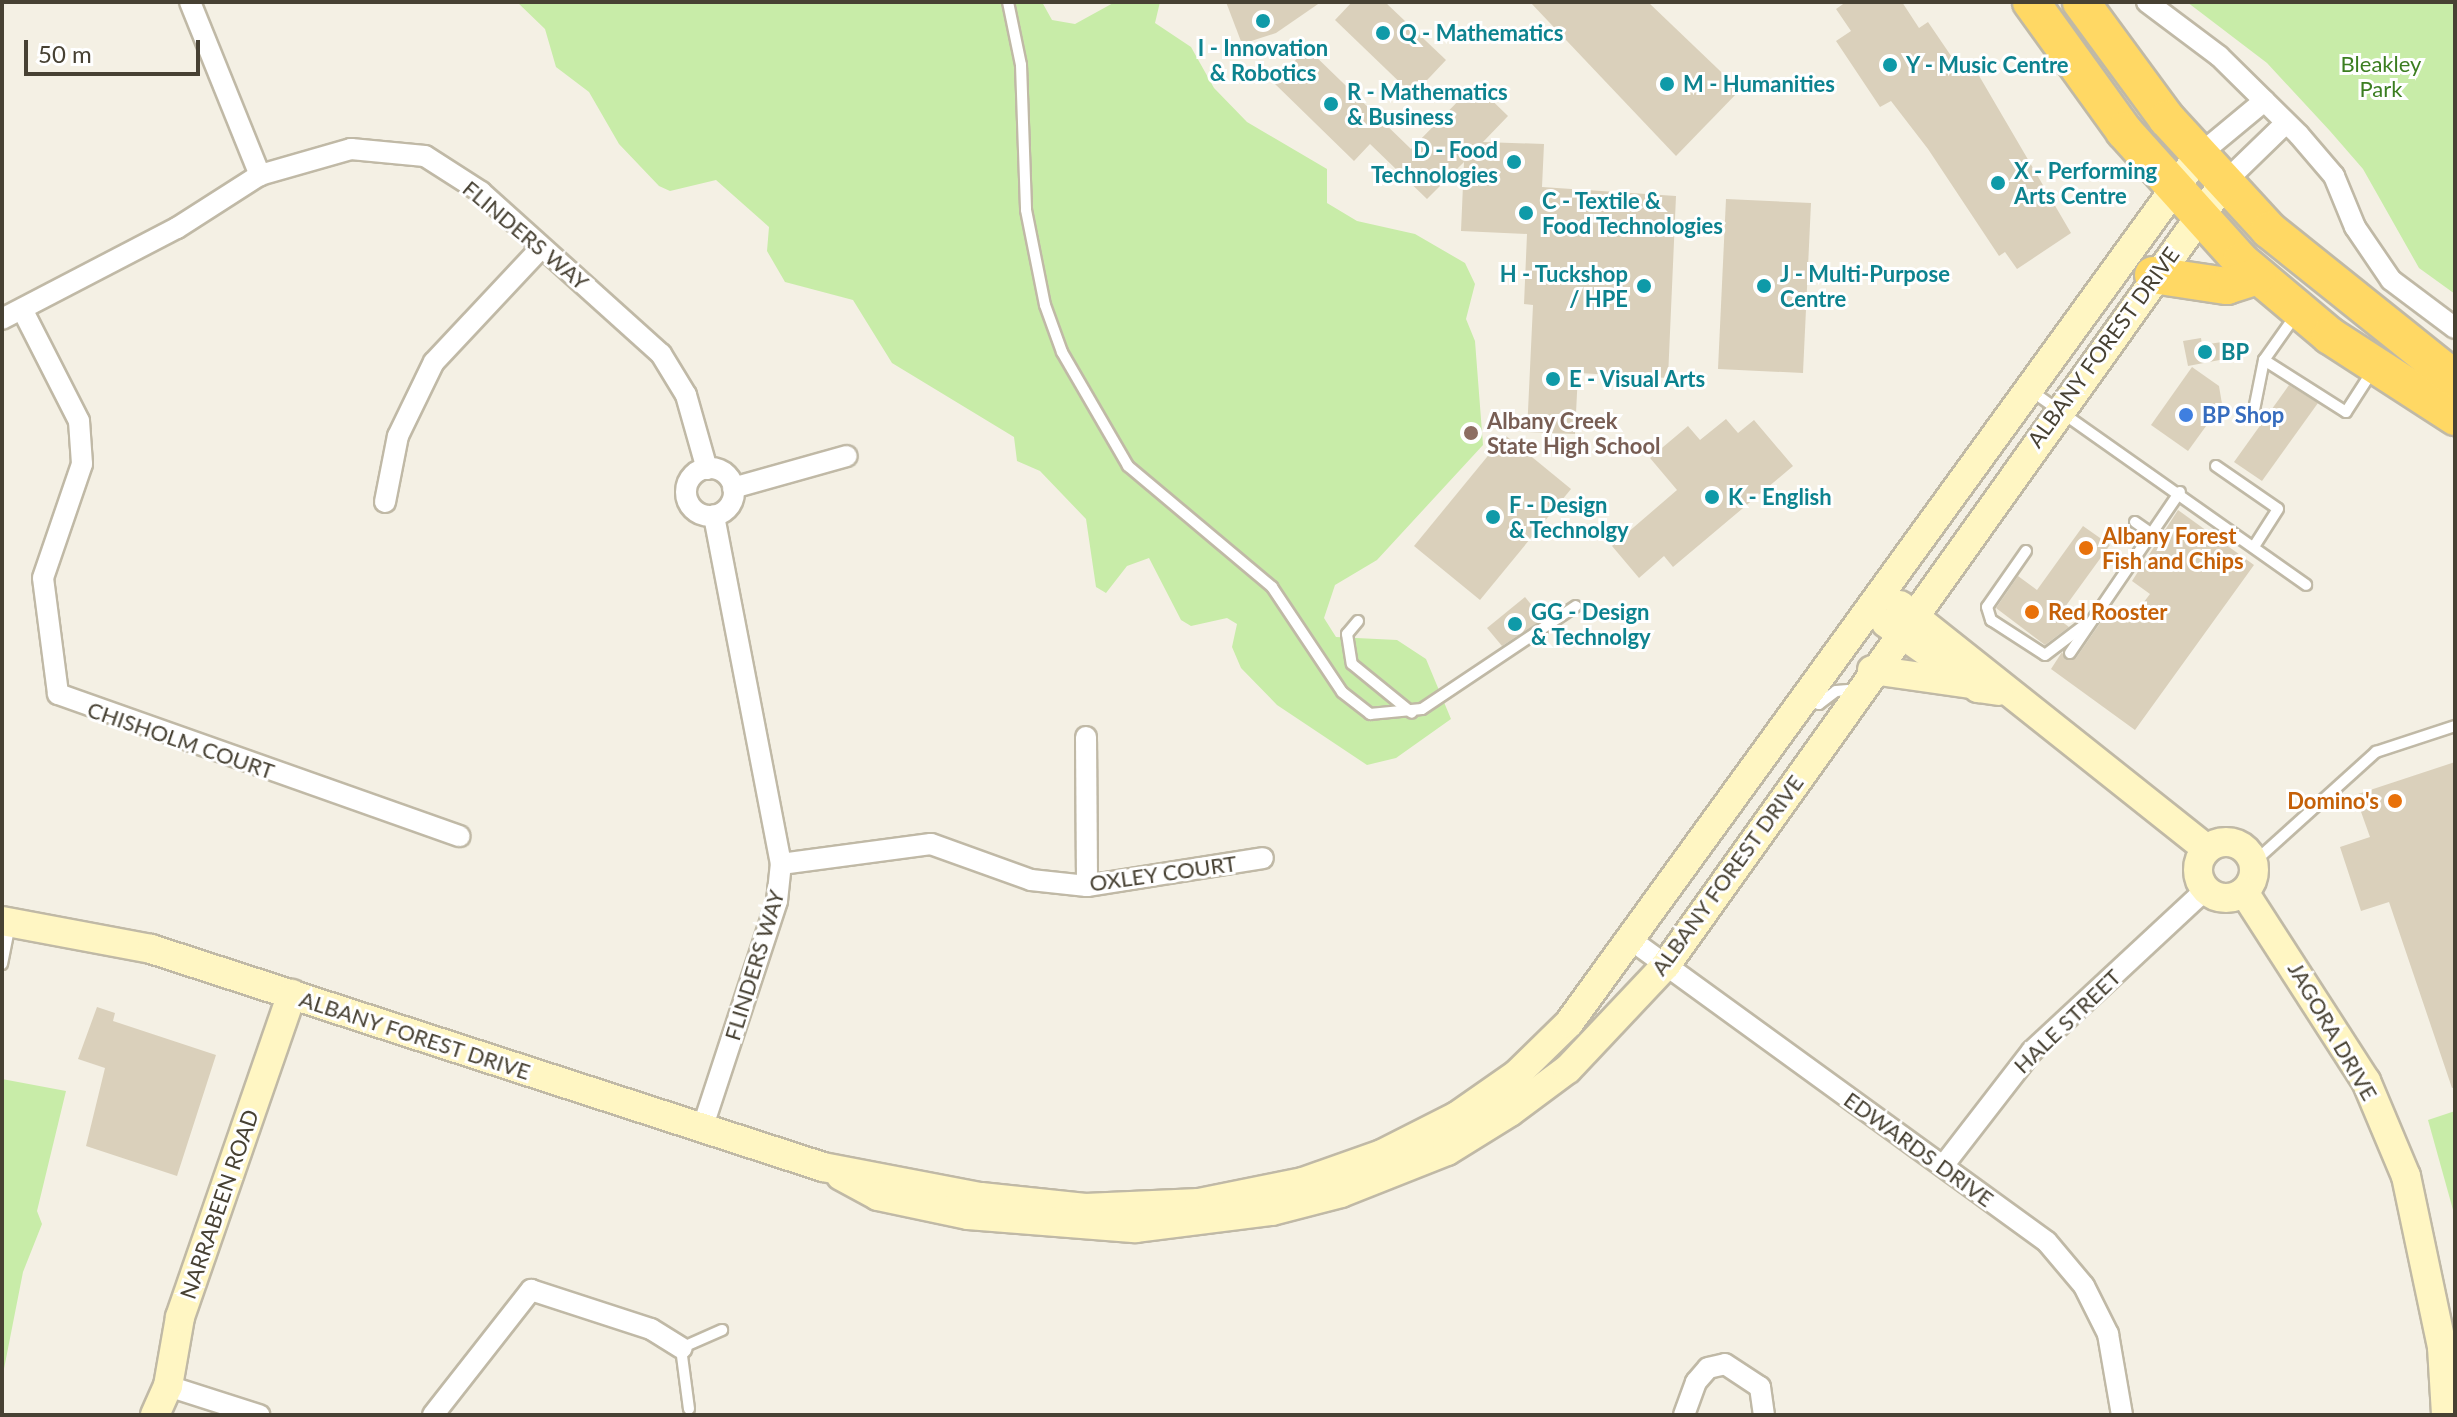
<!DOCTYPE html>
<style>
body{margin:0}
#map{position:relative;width:2457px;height:1417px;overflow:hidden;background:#f4f0e4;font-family:Lato,sans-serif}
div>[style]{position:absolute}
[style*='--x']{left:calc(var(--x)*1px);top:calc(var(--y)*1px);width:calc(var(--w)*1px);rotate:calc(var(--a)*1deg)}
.green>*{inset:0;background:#c8eca8}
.building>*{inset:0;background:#dad0bb}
.roads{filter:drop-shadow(2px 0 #c0b9a6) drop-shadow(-2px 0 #c0b9a6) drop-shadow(0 2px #c0b9a6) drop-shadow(0 -2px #c0b9a6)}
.lane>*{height:10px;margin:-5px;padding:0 5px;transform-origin:5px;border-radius:5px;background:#fff}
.street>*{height:20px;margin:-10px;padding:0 10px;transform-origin:10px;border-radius:10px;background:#fff}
.street>.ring{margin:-10px;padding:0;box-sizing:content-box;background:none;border:20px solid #fff;border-radius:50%}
.secondary>*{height:28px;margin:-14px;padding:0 14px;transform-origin:14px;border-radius:14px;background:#fff6c3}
.secondary>.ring{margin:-14px;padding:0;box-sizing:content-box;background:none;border:28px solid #fff6c3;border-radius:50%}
.highway>*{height:36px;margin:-18px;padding:0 18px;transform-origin:18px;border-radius:18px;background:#ffd864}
.dots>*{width:22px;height:22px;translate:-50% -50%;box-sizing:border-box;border:4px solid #fff;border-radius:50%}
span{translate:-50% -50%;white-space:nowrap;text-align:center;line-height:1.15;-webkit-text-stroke:6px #fff;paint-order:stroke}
.culture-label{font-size:22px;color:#0d838f;font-weight:700}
.left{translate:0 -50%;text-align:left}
.right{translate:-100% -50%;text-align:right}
.park-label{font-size:22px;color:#3c7e21}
.street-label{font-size:22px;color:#474133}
.shop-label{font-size:22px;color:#366cbe;font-weight:700}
.education-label{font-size:22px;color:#785e54;font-weight:700}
.food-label{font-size:22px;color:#c56008;font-weight:700}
.frame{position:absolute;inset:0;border:4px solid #474133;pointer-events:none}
.scale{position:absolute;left:24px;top:40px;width:176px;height:36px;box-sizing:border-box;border:4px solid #474133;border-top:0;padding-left:10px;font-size:24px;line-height:28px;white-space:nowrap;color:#474133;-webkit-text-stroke:6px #fff;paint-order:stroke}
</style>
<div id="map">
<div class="green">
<div style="clip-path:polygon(517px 2px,1042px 2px,1052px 20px,1075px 24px,1115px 2px,1160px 2px,1155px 23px,1191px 47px,1214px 88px,1247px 122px,1327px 169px,1327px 203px,1357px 221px,1415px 234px,1465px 263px,1475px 284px,1466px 319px,1475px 341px,1483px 445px,1377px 560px,1335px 585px,1324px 618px,1336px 637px,1397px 640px,1426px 659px,1451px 719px,1396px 758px,1367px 765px,1277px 705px,1241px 668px,1232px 647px,1237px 624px,1227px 618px,1191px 626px,1181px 620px,1149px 558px,1127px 566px,1106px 593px,1096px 587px,1086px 519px,1040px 471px,1017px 461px,1014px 437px,892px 363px,853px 300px,785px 282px,767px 251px,769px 227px,716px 180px,670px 191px,659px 186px,619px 144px,589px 92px,556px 67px,545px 29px)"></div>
<div style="clip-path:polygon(2187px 2px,2455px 2px,2455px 294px,2419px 268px,2363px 169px,2330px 131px,2267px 63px)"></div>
<div style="clip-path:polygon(2px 1079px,66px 1091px,37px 1211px,42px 1224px,23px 1272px,2px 1379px)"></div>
<div style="clip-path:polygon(2455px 1111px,2455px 1217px,2428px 1120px)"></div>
</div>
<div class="building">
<div style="clip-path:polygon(1226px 2px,1321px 2px,1276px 33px,1242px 44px)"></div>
<div style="clip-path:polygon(1352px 2px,1385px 2px,1446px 60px,1413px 95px,1335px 20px)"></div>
<div style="clip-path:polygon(1530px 2px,1648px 2px,1740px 90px,1676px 156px)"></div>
<div style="clip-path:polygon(1846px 2px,1902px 2px,1919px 28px,1928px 22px,1960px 69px,1971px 62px,2071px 233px,2017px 269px,2005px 252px,1999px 256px,1928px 149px,1891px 101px,1880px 107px,1836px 41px,1851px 31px,1836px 9px)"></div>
<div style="clip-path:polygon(1307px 48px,1411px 149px,1475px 84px,1508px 116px,1483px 142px,1544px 144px,1542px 187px,1676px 196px,1668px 378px,1578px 373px,1575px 434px,1527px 432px,1533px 305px,1524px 304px,1527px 234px,1461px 231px,1464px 162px,1427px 199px,1370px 144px,1354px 161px,1274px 83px)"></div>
<div style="clip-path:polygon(1726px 199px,1811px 203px,1803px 373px,1718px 369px)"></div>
<div style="clip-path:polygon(2201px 338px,2202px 345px,2222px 342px,2225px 359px,2188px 366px,2183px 341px)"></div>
<div style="clip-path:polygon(2192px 367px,2219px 386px,2222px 404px,2188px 451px,2151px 425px)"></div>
<div style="clip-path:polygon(2289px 385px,2318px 403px,2262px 481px,2234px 462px)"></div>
<div style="clip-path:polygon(1726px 419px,1738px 433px,1754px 420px,1793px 466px,1673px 567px,1664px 556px,1639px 578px,1612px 546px,1677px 490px,1650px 458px,1688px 426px,1700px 440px)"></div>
<div style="clip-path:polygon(1505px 435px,1571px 489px,1480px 600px,1414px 546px)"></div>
<div style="clip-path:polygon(2178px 510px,2254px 565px,2135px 730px,2051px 669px,2062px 652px,2066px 660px,2076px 658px,2109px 610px,2128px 623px,2150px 594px,2132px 581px)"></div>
<div style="clip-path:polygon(2083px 526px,2110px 545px,2057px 618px,2069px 627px,2045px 645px,1996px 608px,2018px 576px,2037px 590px)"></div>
<div style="clip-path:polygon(1525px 597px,1543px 619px,1502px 646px,1487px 628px)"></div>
<div style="clip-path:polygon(2455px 762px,2455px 1087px,2452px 1088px,2389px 902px,2361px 911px,2340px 847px,2370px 837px,2355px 795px)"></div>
<div style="clip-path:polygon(97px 1007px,115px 1013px,113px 1021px,216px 1055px,177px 1176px,86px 1146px,105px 1068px,78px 1059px)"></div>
</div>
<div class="roads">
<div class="lane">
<div style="--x:1008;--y:2;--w:64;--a:78.3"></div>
<div style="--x:1021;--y:65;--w:145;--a:88"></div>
<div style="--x:1026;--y:210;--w:97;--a:78.7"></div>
<div style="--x:1045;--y:305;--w:50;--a:70.1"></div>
<div style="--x:1062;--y:352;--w:132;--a:59.9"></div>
<div style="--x:1128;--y:466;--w:188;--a:40"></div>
<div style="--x:1272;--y:587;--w:126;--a:56.3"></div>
<div style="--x:1342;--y:692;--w:36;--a:38"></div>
<div style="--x:1370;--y:714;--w:52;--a:-5.5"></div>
<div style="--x:1422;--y:709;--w:185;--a:-33.8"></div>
<div style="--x:2264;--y:360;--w:97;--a:32.4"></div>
<div style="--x:2346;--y:412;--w:50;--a:-57.3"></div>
<div style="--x:2030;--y:390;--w:338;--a:35.2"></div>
<div style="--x:2253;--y:415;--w:56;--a:-78.7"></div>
<div style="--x:2264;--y:360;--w:54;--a:-54.8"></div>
<div style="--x:2216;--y:466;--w:75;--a:34.7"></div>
<div style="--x:2278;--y:509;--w:43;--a:122.6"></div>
<div style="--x:2135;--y:522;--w:21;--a:35"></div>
<div style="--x:2026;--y:551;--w:68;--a:124.9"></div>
<div style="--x:1987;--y:607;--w:14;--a:73"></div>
<div style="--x:1991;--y:620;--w:64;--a:32.9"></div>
<div style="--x:2045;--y:655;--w:48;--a:-37.3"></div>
<div style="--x:1358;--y:621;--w:17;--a:130"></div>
<div style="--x:1347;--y:634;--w:30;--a:81"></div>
<div style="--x:1352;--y:664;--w:77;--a:39.2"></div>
<div style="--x:2070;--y:653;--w:195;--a:-55.7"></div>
<div style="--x:1807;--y:699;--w:13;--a:23"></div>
<div style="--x:1819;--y:704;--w:21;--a:-37"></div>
<div style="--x:1836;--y:691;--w:21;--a:-5"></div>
<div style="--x:2253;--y:863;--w:166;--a:-42.1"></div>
<div style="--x:2376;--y:752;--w:83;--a:-18.2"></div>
<div style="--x:2;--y:964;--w:41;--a:-78.7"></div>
<div style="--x:689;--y:1409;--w:62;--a:-97.5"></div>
<div style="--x:681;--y:1348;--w:45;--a:-23.7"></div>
</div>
<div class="street">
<div style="--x:190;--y:2;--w:187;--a:68"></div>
<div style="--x:2147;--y:2;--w:90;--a:36.9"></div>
<div style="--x:2219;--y:56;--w:112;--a:44.6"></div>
<div style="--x:2299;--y:135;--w:54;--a:49.5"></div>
<div style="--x:2334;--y:176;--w:55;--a:67.6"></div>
<div style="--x:2355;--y:227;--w:64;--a:55.8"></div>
<div style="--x:2391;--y:280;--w:80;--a:36.9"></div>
<div style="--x:2199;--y:155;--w:85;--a:-39.7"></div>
<div style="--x:2224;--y:183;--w:86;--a:-44.1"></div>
<div style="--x:23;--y:311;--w:123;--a:63"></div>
<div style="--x:79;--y:421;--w:43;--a:86"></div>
<div style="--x:82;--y:464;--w:120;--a:108.9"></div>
<div style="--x:43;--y:578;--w:117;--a:82.6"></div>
<div style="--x:58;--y:694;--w:426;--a:19.5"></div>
<div style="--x:2;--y:319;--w:197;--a:-27.5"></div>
<div style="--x:177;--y:228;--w:98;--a:-32.6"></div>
<div style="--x:260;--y:175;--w:95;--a:-15.9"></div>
<div style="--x:351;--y:149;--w:74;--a:5.4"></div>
<div style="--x:425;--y:156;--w:67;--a:32.7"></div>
<div style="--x:481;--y:192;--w:242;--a:42"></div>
<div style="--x:661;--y:354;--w:48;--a:58.6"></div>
<div style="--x:686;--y:395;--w:77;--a:74.2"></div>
<div class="ring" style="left:686px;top:468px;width:28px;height:28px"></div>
<div style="--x:733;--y:488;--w:118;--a:-15.7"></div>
<div style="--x:385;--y:502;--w:67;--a:-78.9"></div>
<div style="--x:398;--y:436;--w:82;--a:-64.1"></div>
<div style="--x:434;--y:362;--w:155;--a:-46.8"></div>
<div style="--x:1086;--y:737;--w:149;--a:89.6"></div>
<div style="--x:781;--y:864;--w:151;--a:-7.6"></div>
<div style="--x:931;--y:844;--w:106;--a:19.8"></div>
<div style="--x:1031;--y:880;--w:56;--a:6.1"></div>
<div style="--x:1087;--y:886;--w:178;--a:-9"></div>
<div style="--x:1634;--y:942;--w:510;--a:35.99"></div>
<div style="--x:2047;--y:1242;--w:57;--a:49.9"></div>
<div style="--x:2084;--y:1286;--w:54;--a:63.4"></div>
<div style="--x:2108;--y:1334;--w:82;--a:80.2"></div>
<div style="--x:702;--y:1129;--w:240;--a:-71.8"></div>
<div style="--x:777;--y:901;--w:37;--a:-84"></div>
<div style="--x:781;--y:864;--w:355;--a:-100.9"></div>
<div style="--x:1943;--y:1166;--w:145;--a:-52.3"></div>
<div style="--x:2032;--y:1051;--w:236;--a:-42.9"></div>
<div style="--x:168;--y:1386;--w:96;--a:17.7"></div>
<div style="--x:433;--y:1415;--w:159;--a:-51.9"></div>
<div style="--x:531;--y:1290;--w:126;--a:18"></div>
<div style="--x:651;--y:1329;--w:36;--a:32"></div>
<div style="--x:1684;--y:1415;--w:35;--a:-70"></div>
<div style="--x:1696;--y:1382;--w:18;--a:-49"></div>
<div style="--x:1708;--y:1368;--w:17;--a:-13"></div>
<div style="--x:1725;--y:1364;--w:42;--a:33.3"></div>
<div style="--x:1760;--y:1387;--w:28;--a:82"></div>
</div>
<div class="secondary">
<div style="--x:1900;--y:605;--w:392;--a:38.5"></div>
<div style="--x:1886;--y:623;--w:113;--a:35.2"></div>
<div style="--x:1978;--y:688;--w:21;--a:8"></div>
<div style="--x:1872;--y:670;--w:101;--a:8"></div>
<div class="ring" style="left:2198px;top:842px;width:28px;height:28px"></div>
<div style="--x:2244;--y:892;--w:225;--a:57.2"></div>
<div style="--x:2366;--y:1081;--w:103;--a:67.2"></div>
<div style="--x:2406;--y:1176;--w:175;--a:78.1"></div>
<div style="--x:2442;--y:1347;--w:68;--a:86.6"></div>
<div style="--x:2;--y:921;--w:152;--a:10.6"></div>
<div style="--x:151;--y:949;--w:706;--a:17.97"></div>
<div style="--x:823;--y:1167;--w:161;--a:10.8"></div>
<div style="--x:981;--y:1197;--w:105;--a:6"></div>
<div style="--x:1085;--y:1208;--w:114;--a:-2.5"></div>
<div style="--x:1199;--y:1203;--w:106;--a:-11.4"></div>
<div style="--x:1303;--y:1182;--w:84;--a:-19.5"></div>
<div style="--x:1382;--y:1154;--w:84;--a:-26.9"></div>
<div style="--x:1457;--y:1116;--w:73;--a:-35"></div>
<div style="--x:1517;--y:1074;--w:73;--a:-44.4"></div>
<div style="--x:1569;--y:1023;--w:1073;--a:-54.03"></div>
<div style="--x:841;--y:1176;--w:42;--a:28.4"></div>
<div style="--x:878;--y:1196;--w:92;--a:11.9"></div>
<div style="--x:968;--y:1215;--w:168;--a:4.5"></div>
<div style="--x:1135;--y:1228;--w:138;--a:-7.1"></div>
<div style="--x:1272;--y:1211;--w:71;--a:-14.6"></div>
<div style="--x:1341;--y:1193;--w:114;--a:-21.6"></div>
<div style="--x:1447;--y:1151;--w:74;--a:-31.8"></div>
<div style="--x:1510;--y:1112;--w:72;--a:-36.6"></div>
<div style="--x:1568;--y:1069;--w:143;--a:-46.7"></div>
<div style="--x:1666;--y:965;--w:961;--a:-54.49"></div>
<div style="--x:155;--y:1415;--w:32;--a:-66"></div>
<div style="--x:168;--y:1386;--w:70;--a:-80.1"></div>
<div style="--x:180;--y:1317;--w:342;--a:-70.9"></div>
</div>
<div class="highway">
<div style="--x:2031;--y:2;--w:159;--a:54.2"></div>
<div style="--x:2124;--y:131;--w:175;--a:48"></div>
<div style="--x:2241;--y:261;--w:116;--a:40.1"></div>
<div style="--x:2330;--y:336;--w:149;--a:32.9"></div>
<div style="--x:2081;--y:2;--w:145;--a:53.7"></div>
<div style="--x:2167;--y:119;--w:151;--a:47.4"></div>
<div style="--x:2269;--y:230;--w:238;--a:38.7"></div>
<div style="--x:2153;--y:275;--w:75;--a:8.5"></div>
<div style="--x:2227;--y:286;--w:32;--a:-18"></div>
</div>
</div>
<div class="dots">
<div style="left:1263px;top:21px;background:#0f9aa8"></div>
<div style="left:1383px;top:33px;background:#0f9aa8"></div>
<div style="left:1890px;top:65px;background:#0f9aa8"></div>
<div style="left:1667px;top:84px;background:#0f9aa8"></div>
<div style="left:1331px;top:104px;background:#0f9aa8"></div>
<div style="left:1514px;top:162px;background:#0f9aa8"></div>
<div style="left:1998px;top:183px;background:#0f9aa8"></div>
<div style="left:1526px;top:213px;background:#0f9aa8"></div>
<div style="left:1644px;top:286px;background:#0f9aa8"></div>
<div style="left:1764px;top:286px;background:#0f9aa8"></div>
<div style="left:2205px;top:352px;background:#0f9aa8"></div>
<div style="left:1553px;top:379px;background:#0f9aa8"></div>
<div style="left:2186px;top:415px;background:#3f7fe0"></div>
<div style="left:1471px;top:433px;background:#8d6e63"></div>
<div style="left:1712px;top:497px;background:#0f9aa8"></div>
<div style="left:1493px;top:517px;background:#0f9aa8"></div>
<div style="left:2086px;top:548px;background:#e8710a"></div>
<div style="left:2032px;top:612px;background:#e8710a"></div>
<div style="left:1515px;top:624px;background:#0f9aa8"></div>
<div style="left:2395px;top:801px;background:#e8710a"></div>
</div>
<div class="culture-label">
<span class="left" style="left:1399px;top:33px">Q - Mathematics</span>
<span style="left:1263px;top:60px">I - Innovation<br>&amp; Robotics</span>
<span class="left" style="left:1906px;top:65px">Y - Music Centre</span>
<span class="left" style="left:1683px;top:84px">M - Humanities</span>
<span class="left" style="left:1347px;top:104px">R - Mathematics<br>&amp; Business</span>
<span class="right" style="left:1498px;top:162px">D - Food<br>Technologies</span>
<span class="left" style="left:2014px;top:183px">X - Performing<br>Arts Centre</span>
<span class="left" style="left:1542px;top:213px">C - Textile &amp;<br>Food Technologies</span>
<span class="right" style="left:1628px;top:286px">H - Tuckshop<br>/ HPE</span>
<span class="left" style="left:1780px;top:286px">J - Multi-Purpose<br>Centre</span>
<span class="left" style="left:2221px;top:352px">BP</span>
<span class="left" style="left:1569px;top:379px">E - Visual Arts</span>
<span class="left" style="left:1728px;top:497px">K - English</span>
<span class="left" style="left:1509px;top:517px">F - Design<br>&amp; Technolgy</span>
<span class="left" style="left:1531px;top:624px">GG - Design<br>&amp; Technolgy</span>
</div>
<div class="park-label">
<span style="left:2381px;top:76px">Bleakley<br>Park</span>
</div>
<div class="street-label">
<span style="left:526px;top:235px;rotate:40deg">FLINDERS WAY</span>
<span style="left:2103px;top:347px;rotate:-54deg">ALBANY FOREST DRIVE</span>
<span style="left:181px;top:740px;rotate:19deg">CHISHOLM COURT</span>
<span style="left:1163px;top:873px;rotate:-8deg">OXLEY COURT</span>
<span style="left:1727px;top:875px;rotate:-54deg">ALBANY FOREST DRIVE</span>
<span style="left:754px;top:965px;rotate:-73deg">FLINDERS WAY</span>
<span style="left:2067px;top:1021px;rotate:-44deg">HALE STREET</span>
<span style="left:2333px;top:1031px;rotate:60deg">JAGORA DRIVE</span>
<span style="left:415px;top:1035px;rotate:18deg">ALBANY FOREST DRIVE</span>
<span style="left:1919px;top:1149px;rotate:36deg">EDWARDS DRIVE</span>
<span style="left:219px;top:1204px;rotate:-71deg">NARRABEEN ROAD</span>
</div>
<div class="shop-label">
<span class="left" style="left:2202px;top:415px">BP Shop</span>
</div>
<div class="education-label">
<span class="left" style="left:1487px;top:433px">Albany Creek<br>State High School</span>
</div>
<div class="food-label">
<span class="left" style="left:2102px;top:548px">Albany Forest<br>Fish and Chips</span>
<span class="left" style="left:2048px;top:612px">Red Rooster</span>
<span class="right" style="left:2379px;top:801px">Domino's</span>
</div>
<div class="frame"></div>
<div class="scale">50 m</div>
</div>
